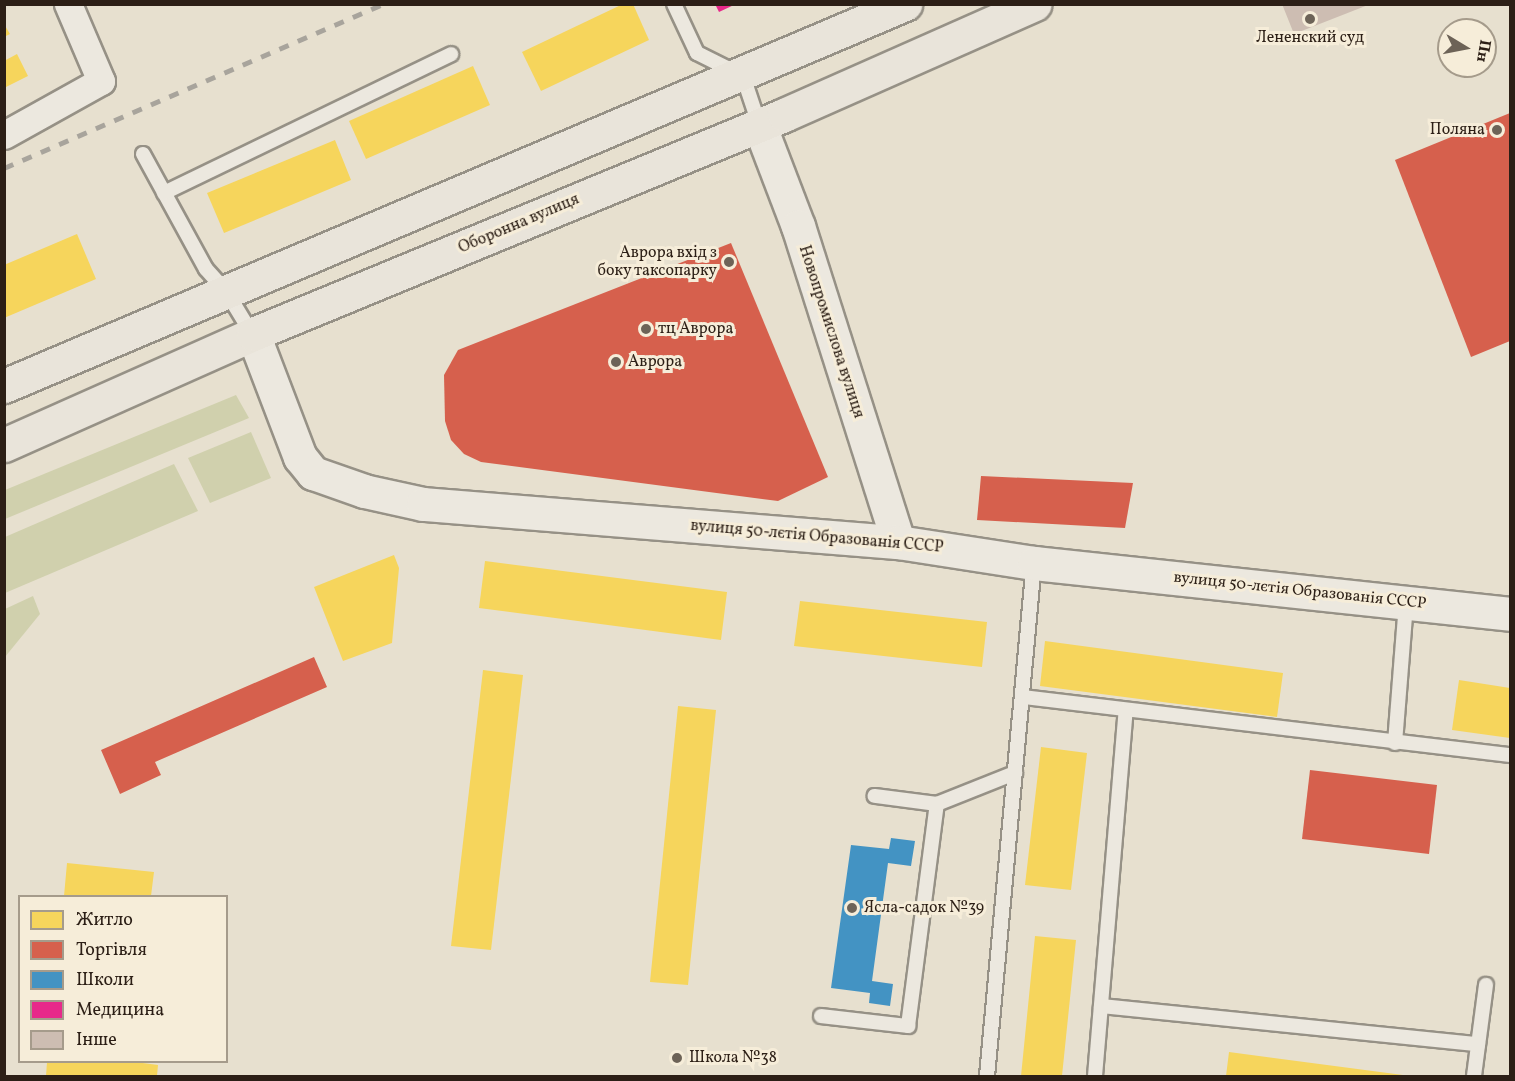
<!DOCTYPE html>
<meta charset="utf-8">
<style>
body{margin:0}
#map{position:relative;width:1515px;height:1081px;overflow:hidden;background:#e7e0cf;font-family:Vollkorn,serif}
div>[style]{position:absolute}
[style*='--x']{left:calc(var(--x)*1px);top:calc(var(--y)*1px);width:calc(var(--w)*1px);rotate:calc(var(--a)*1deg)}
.green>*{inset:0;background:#d0d0ad}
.homes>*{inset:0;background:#f6d55c}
.shops>*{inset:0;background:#d6604d}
.schools>*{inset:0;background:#4393c3}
.health>*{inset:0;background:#e7298a}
.building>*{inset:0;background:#cdbdb2}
.roads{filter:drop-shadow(2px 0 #969186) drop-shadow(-2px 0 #969186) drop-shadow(0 2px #969186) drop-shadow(0 -2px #969186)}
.service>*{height:14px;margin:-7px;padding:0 7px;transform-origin:7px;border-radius:7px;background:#ece8df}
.minor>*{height:27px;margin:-13.5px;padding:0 13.5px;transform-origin:13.5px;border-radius:13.5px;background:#ece8df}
.tertiary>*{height:33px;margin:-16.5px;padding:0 16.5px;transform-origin:16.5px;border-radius:16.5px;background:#ece8df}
.primary>*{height:33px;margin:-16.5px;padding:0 16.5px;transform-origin:16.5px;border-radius:16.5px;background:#e9e4da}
.rail>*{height:4.5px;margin-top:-2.25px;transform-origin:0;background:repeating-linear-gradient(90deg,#a8a49c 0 10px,transparent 0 20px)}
.dots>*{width:16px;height:16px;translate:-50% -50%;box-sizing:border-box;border:3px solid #f6edd9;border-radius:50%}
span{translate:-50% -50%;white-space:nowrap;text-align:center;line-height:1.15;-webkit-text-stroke:6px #f6edd9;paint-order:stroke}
.poi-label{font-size:16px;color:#2c1f16}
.right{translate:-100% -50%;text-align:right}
.left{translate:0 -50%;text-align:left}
.street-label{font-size:16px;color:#2c1f16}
.frame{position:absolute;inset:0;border:6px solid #2c1f16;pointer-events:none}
.legend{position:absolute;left:18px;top:895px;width:210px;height:168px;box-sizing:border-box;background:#f6edd9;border:2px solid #a59b8b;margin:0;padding:8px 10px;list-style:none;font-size:18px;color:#2c1f16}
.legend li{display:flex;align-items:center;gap:12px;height:30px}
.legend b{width:30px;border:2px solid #a59b8b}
.north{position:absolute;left:1437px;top:18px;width:60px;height:60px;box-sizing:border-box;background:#f6edd9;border:2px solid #a59b8b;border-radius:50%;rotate:100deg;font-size:16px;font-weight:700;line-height:24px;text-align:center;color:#2c1f16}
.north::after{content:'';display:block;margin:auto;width:21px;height:27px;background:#6d6357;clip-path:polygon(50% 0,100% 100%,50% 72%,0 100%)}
</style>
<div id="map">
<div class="green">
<div style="clip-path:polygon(236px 395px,249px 418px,5px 519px,5px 490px)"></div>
<div style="clip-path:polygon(251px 432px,271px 478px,210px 503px,188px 458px)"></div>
<div style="clip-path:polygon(174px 464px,198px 511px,5px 593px,5px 537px)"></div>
<div style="clip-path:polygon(33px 596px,40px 614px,5px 657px,5px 609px)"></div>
</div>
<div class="homes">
<div style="clip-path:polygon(623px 4px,633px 4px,649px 40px,541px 91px,522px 52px)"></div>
<div style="clip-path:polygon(4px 24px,10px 34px,4px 37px)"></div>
<div style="clip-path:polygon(17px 54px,28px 76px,4px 88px,4px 61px)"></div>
<div style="clip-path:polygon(473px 66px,490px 105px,366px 159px,349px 121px)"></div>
<div style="clip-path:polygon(335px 140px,351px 180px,224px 233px,207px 193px)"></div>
<div style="clip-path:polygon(77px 234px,96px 279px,4px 318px,4px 265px)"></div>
<div style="clip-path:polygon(394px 555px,399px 568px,392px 643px,343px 661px,314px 587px)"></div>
<div style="clip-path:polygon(485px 561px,727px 592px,721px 640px,479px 608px)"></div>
<div style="clip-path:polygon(800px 601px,987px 622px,982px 667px,794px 646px)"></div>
<div style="clip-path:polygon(1045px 641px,1283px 673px,1277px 717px,1040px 686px)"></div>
<div style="clip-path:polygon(483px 670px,523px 675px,491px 950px,451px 946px)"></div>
<div style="clip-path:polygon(1459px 680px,1510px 688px,1510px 738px,1452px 730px)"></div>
<div style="clip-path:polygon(678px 706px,716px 710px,688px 985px,650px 982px)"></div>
<div style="clip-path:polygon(1041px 747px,1087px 753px,1071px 890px,1025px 885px)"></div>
<div style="clip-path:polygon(67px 863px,154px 872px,151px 896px,64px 896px)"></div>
<div style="clip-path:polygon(1035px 936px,1076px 940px,1062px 1076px,1021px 1076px)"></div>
<div style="clip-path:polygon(1229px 1052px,1403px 1075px,1403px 1076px,1226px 1076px)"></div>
<div style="clip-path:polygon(47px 1062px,135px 1062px,158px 1065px,157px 1076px,46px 1076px)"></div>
</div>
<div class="shops">
<div style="clip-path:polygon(1510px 113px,1510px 341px,1471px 357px,1395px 160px)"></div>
<div style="clip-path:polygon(731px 243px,828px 477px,778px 501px,481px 462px,464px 454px,451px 440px,445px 421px,444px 375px,458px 350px)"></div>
<div style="clip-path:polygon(981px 476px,1133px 483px,1125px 528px,977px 520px)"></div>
<div style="clip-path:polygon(314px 657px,327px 687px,155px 762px,161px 775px,120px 794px,101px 750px)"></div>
<div style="clip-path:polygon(1310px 770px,1437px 785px,1429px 854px,1302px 839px)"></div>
</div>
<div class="schools">
<div style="clip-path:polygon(891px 838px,915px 841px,911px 866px,888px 863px,872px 981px,893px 984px,890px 1006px,869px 1003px,870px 993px,831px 988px,851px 845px,889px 849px)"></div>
</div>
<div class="health">
<div style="clip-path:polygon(715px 4px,736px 4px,719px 12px)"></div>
</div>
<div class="building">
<div style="clip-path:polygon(1282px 4px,1368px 4px,1368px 5px,1294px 34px)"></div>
</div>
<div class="roads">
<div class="service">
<div style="--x:674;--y:4;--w:54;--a:64.9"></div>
<div style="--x:697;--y:53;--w:51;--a:26.6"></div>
<div style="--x:743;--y:76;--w:51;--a:71.6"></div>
<div style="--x:143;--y:154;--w:131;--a:61.3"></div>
<div style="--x:206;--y:269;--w:30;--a:48"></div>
<div style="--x:226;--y:291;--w:50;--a:58.8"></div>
<div style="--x:164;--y:193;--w:319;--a:-25.8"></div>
<div style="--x:1023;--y:697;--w:490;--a:6.8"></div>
<div style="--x:1395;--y:743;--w:141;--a:-85.5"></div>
<div style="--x:937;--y:804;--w:84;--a:-21.7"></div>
<div style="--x:1101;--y:1006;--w:379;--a:5.8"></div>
<div style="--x:821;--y:1016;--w:88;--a:6.6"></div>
<div style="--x:908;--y:1026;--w:224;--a:-82.6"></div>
<div style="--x:937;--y:804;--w:63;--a:-172.6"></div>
<div style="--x:987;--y:1076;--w:515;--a:-84.77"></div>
<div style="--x:1095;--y:1076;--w:367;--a:-85.2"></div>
<div style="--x:1474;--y:1076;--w:92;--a:-82.5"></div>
</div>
<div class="minor">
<div style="--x:4;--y:135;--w:111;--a:-29.1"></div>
<div style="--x:101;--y:81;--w:84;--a:-113.2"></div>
</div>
<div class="tertiary">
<div style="--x:759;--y:124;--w:109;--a:69.1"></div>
<div style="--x:798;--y:226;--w:331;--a:72.4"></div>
<div style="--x:253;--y:334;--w:132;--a:69.1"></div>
<div style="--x:300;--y:457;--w:21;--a:51"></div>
<div style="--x:313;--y:473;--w:54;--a:19.4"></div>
<div style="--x:364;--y:491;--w:60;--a:12.4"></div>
<div style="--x:423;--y:504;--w:477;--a:4.6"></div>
<div style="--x:898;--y:542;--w:138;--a:8.8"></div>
<div style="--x:1034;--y:563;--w:479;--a:6.1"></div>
</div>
<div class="primary">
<div style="--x:4;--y:386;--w:979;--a:-22.98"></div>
<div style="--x:4;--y:445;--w:273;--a:-24"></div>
<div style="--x:253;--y:334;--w:574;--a:-22.41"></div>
<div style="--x:784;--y:115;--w:274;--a:-23.9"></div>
</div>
</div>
<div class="rail">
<div style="--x:4;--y:168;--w:413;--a:-23.4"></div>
</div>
<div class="dots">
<div style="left:1310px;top:19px;background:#6d6357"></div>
<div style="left:1497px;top:130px;background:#6d6357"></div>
<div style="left:729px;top:262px;background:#6d6357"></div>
<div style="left:646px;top:329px;background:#6d6357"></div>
<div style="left:616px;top:362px;background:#6d6357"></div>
<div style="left:852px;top:908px;background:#6d6357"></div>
<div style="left:677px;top:1058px;background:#6d6357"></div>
</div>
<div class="poi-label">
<span style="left:1310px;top:38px">Лененский суд</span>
<span class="right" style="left:1485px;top:130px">Поляна</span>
<span class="right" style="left:717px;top:262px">Аврора вхід з<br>боку таксопарку</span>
<span class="left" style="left:658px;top:329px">тц Аврора</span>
<span class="left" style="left:628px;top:362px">Аврора</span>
<span class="left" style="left:864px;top:908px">Ясла-садок №39</span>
<span class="left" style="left:689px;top:1058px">Школа №38</span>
</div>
<div class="street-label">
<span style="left:519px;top:224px;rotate:-23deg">Оборонна вулиця</span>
<span style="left:831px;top:332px;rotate:72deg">Новопромислова вулиця</span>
<span style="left:817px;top:537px;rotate:5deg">вулиця 50-лєтія Образованія СССР</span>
<span style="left:1300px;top:591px;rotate:6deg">вулиця 50-лєтія Образованія СССР</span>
</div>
<div class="frame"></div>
<ul class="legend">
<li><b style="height:16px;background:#f6d55c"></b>Житло</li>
<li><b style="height:16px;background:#d6604d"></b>Торгівля</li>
<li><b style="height:16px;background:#4393c3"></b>Школи</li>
<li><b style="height:16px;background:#e7298a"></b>Медицина</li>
<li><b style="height:16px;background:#cdbdb2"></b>Інше</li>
</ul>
<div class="north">Пн</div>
</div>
